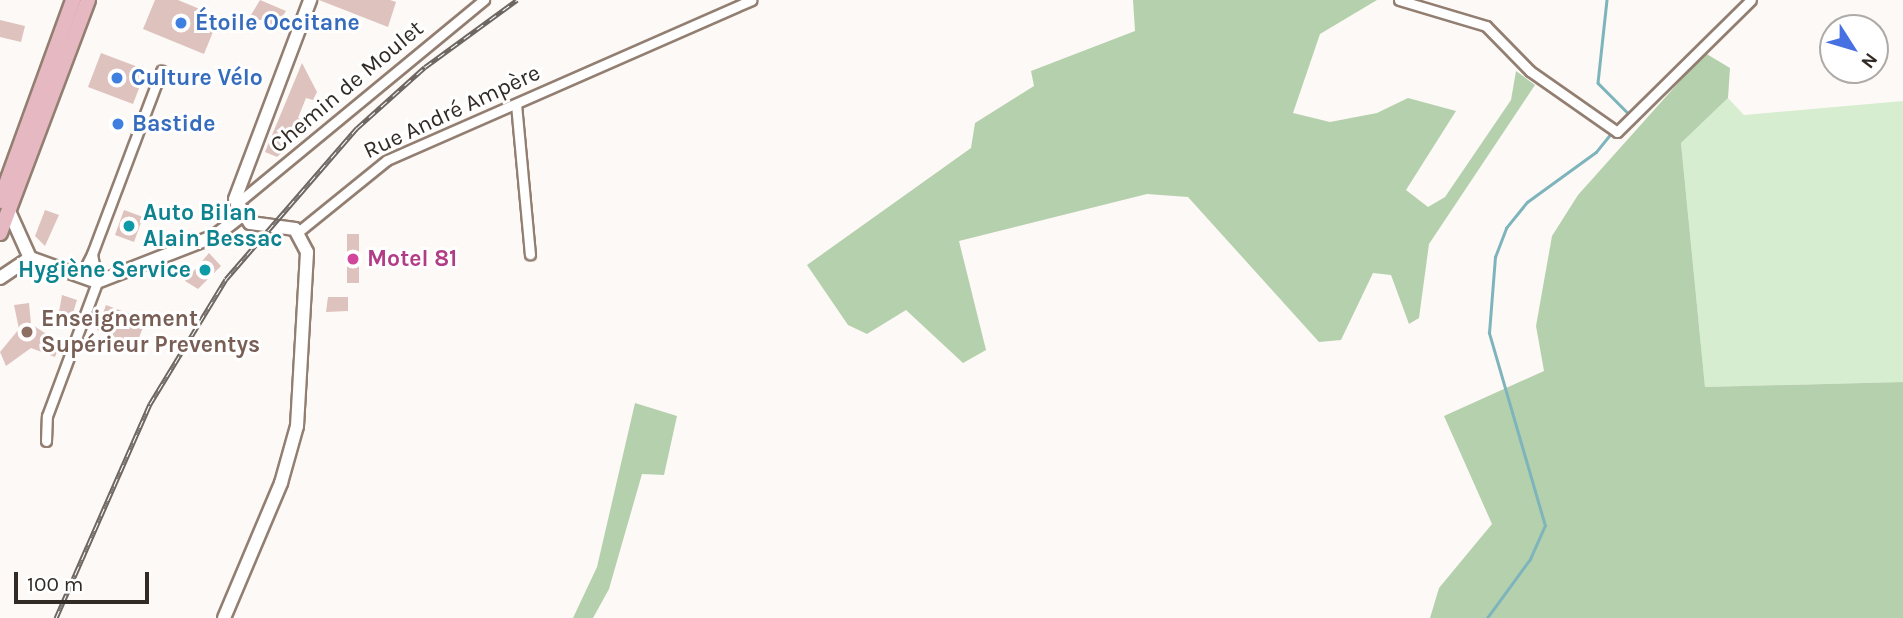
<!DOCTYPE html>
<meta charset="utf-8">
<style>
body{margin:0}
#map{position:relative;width:1903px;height:618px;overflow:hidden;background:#fdf9f6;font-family:Karla,sans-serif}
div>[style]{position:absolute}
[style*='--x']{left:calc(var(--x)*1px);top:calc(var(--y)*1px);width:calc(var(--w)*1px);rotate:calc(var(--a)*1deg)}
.green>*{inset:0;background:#d7edcf}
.forest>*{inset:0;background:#b5d0ac}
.stream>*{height:2.5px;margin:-1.25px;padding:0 1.25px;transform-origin:1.25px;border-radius:1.25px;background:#7eb4bc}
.building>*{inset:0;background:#dec2be}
.roads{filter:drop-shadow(2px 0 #937f72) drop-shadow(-2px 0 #937f72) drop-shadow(0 2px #937f72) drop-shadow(0 -2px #937f72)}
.street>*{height:9px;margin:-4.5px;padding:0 4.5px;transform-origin:4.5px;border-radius:4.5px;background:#fff}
.secondary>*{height:12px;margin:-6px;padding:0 6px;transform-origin:6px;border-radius:6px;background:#fff}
.primary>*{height:14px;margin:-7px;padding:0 7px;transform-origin:7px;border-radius:7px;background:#e6b8c1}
.rail>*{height:5px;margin-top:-2.5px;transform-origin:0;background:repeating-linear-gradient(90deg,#fff 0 8px,#6d6661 0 16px);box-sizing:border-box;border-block:2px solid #6d6661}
.dots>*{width:19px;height:19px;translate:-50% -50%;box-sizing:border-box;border:4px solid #fff;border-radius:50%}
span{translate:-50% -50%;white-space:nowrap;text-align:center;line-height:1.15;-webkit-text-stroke:6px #fff;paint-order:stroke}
.shop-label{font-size:23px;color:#366cbe;font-weight:700}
.left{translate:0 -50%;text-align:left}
.street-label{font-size:23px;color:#322a24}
.culture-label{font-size:23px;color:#0d838f;font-weight:700}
.right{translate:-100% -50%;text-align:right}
.hotel-label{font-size:23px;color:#b23c85;font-weight:700}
.education-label{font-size:23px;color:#785e54;font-weight:700}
.north{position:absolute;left:1819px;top:14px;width:70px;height:70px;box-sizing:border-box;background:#fff;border:2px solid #adaaa7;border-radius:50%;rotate:127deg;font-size:19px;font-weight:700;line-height:28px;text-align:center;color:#322a24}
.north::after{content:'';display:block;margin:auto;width:24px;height:32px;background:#4770e2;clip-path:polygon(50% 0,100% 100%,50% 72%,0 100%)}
.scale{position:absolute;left:14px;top:572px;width:135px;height:32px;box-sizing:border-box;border:4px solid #322a24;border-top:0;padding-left:9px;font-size:21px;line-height:24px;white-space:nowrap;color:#322a24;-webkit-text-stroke:5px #fff;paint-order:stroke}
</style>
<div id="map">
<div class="green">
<div style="clip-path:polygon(1728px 98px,1744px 115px,1903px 101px,1903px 382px,1705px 387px,1681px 143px)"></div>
</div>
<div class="forest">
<div style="clip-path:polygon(1133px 0,1377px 0,1320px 34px,1293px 113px,1330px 122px,1377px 113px,1408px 98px,1456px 111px,1406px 190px,1428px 207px,1445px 197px,1511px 100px,1516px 71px,1535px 85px,1429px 244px,1419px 318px,1409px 324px,1391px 275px,1373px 273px,1341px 340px,1319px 342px,1188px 197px,1147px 194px,959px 241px,986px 350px,963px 363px,906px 310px,867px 334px,848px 325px,807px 265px,971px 148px,975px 123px,1034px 86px,1031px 71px,1135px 31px)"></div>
<div style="clip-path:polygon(1705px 53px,1730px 68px,1728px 98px,1681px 143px,1705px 387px,1903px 382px,1903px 618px,1430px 618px,1439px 588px,1492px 524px,1444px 416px,1544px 371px,1536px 326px,1552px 236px,1578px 195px)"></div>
<div style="clip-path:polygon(635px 403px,677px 416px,664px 475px,642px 474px,609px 589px,593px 618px,573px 618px,597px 567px)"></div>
</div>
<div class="stream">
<div style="--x:1607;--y:0;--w:83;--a:96.2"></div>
<div style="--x:1598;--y:83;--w:42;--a:45"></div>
<div style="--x:1617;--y:126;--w:179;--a:-44.8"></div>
<div style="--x:1487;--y:618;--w:73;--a:-53.9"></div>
<div style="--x:1530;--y:559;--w:36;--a:-66"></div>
<div style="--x:1545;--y:526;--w:201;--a:-106.2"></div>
<div style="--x:1489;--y:333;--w:76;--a:-85.5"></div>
<div style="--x:1495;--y:257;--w:31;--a:-69"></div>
<div style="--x:1506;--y:228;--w:33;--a:-51"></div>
<div style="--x:1527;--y:202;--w:85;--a:-35.9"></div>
<div style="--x:1596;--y:152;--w:27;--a:-51"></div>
</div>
<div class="building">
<div style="clip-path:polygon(155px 0,178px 0,219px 17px,204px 54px,143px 29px)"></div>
<div style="clip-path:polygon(260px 0,286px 11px,274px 29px,251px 15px)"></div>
<div style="clip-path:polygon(319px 0,390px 0,396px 2px,388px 27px)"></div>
<div style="clip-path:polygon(0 20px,25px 26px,21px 42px,0 37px)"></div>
<div style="clip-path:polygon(101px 53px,146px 70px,133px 104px,88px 87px)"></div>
<div style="clip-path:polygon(302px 63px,317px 92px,313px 100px,306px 98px,298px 118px,313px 124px,277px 157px,265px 152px)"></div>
<div style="clip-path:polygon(45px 210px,59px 215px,45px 246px,35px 236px)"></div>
<div style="clip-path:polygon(124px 210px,143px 217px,134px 242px,115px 235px)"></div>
<div style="clip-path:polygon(347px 234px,359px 234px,359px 283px,347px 283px)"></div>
<div style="clip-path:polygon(209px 253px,221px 266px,198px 289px,185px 281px)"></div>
<div style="clip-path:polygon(62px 295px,77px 300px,72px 316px,59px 312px)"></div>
<div style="clip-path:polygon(328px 297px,348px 297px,348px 311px,326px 312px)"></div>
<div style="clip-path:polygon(29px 303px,31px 324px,60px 343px,55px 357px,31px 348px,6px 366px,0 352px,19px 329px,14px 305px)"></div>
<div style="clip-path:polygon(106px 305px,146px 320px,136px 345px,97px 330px)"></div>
</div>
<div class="roads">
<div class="street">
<div style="--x:1399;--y:0;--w:91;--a:16.6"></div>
<div style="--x:1486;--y:26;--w:63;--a:45.6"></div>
<div style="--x:1530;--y:71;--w:106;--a:35"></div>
<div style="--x:1617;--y:132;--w:188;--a:-44.6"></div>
<div style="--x:516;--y:104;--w:151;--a:84.7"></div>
<div style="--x:235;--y:205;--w:323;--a:-39.5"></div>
<div style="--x:298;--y:232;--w:114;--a:-39"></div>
<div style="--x:387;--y:160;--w:398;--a:-23.7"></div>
<div style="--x:92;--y:254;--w:196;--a:-69.3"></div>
<div style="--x:46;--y:441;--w:25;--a:-88"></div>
<div style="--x:47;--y:416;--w:143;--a:-69.5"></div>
<div style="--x:97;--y:282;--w:28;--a:-100"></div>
<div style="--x:92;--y:254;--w:25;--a:117"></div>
</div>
<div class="secondary">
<div style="--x:8;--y:209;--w:54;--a:65.8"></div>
<div style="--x:30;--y:258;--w:71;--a:19.7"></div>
<div style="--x:97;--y:282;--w:127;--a:-21.3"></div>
<div style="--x:215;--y:236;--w:33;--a:-38"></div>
<div style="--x:0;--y:278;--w:36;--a:-34"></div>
<div style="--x:224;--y:618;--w:147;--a:-67.1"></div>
<div style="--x:281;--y:483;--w:59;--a:-74.3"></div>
<div style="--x:297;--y:426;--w:174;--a:-86.7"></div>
<div style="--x:307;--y:252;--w:26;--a:-118"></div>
<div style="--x:295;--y:229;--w:45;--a:-172.4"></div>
<div style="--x:250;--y:223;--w:28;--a:-122"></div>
<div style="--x:235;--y:199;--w:213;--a:-69.3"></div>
</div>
<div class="primary">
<div style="--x:0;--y:201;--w:214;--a:-70"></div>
<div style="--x:0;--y:233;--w:249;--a:-69.3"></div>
</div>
</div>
<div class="rail">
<div style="--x:56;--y:618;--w:234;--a:-66.3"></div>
<div style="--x:150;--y:404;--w:146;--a:-58.7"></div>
<div style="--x:226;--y:279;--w:200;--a:-49.1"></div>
<div style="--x:357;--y:128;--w:91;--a:-41.9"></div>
<div style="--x:425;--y:67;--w:114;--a:-36.1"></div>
</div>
<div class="dots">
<div style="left:181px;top:23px;background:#3f7fe0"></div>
<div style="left:117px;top:78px;background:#3f7fe0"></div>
<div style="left:118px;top:124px;background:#3f7fe0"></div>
<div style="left:129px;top:226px;background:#0f9aa8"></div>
<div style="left:353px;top:259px;background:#d1479c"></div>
<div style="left:205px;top:270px;background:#0f9aa8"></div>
<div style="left:27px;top:332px;background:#8d6e63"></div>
</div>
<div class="shop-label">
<span class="left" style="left:195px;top:23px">Étoile Occitane</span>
<span class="left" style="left:131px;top:78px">Culture Vélo</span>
<span class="left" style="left:132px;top:124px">Bastide</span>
</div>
<div class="street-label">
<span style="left:347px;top:87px;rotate:-40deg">Chemin de Moulet</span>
<span style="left:452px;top:112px;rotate:-25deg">Rue André Ampère</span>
</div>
<div class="culture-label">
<span class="left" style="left:143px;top:226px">Auto Bilan<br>Alain Bessac</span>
<span class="right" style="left:191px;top:270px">Hygiène Service</span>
</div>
<div class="hotel-label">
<span class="left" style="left:367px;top:259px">Motel 81</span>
</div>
<div class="education-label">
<span class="left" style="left:41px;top:332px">Enseignement<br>Supérieur Preventys</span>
</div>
<div class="north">N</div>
<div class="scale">100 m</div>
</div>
